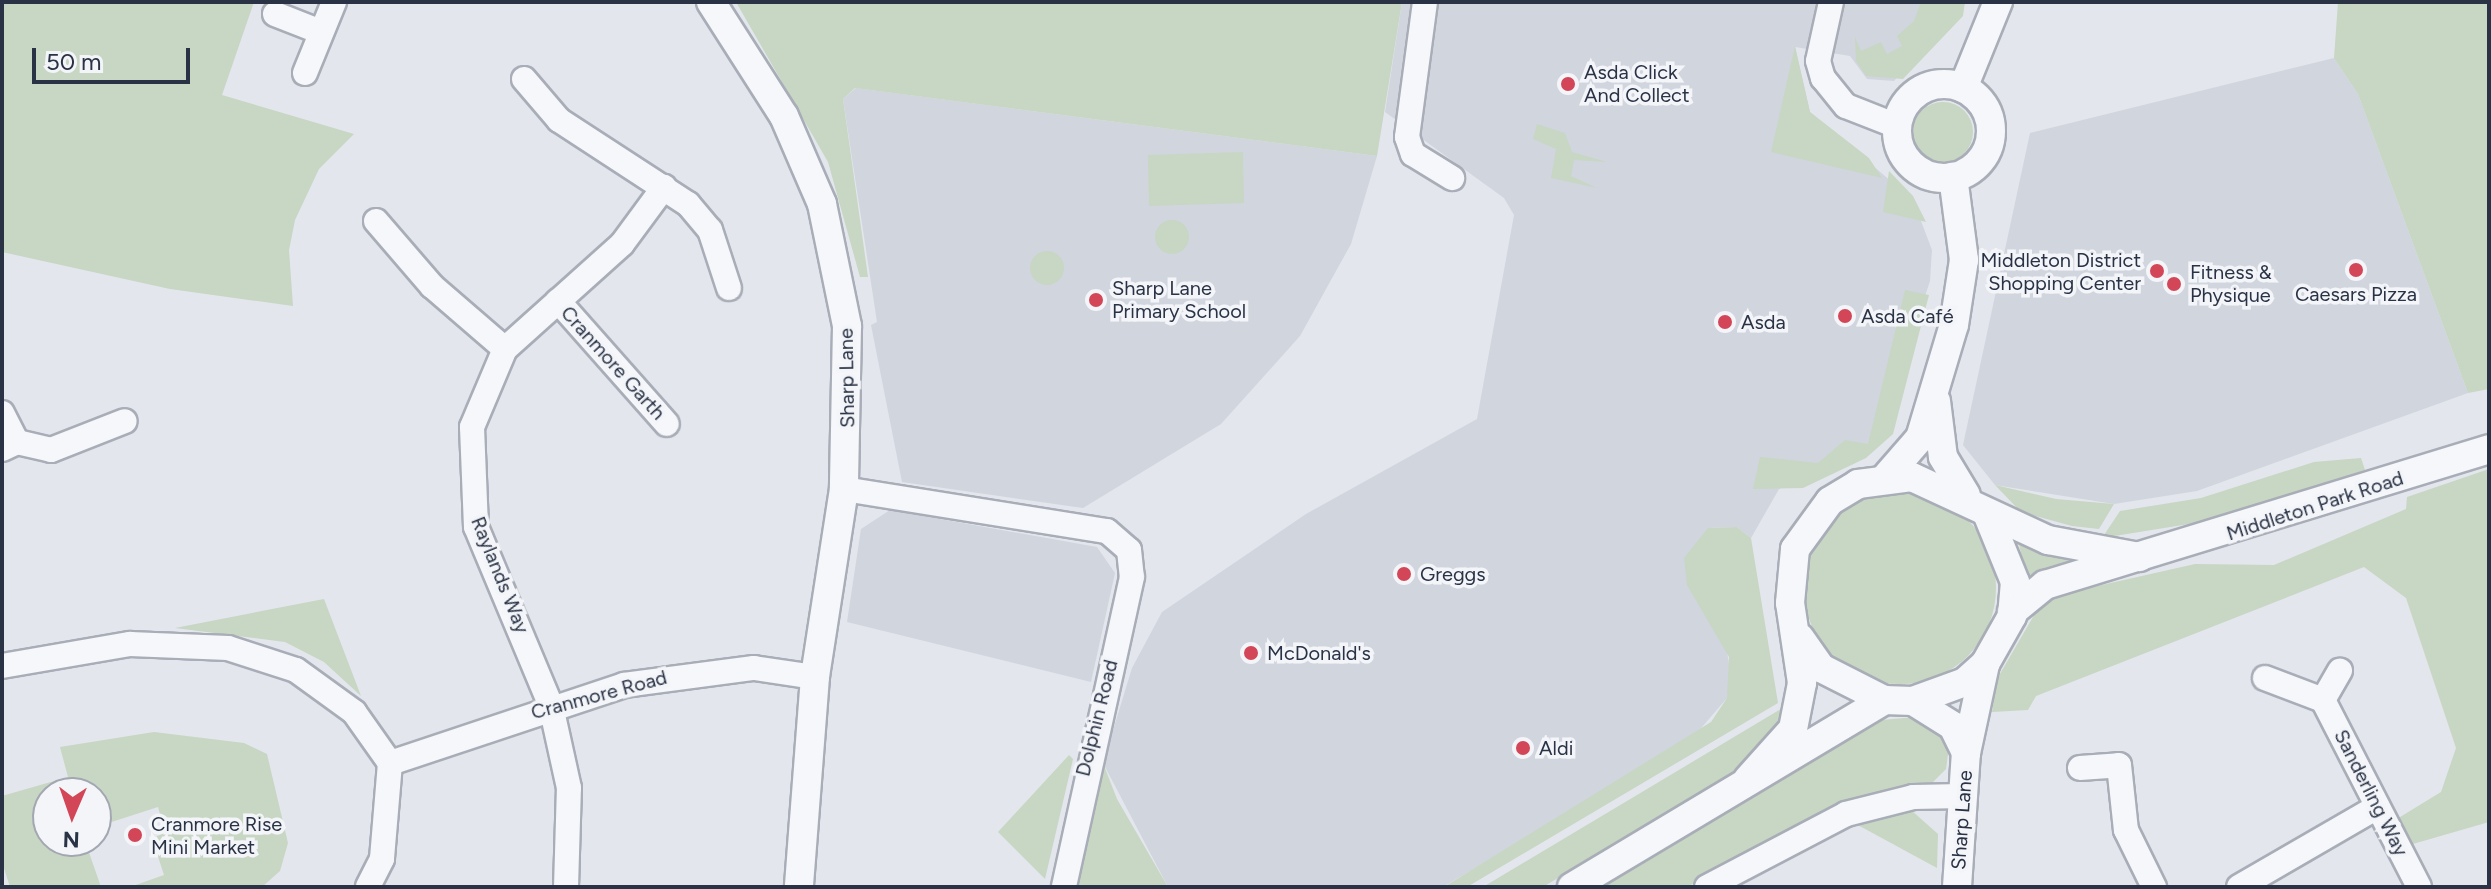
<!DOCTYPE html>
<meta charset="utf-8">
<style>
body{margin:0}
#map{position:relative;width:2491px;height:889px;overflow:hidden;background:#e3e6ec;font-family:Figtree,sans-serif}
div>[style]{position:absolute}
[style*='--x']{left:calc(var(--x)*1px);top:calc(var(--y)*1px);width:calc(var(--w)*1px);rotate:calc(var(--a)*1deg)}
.built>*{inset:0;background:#d1d5de}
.green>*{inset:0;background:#c8d6c4}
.round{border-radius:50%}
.roads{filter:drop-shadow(2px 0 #a8adb7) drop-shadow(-2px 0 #a8adb7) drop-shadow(0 2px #a8adb7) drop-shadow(0 -2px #a8adb7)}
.minor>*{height:24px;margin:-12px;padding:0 12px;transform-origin:12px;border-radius:12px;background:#f6f7fa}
.tertiary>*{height:28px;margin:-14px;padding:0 14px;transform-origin:14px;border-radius:14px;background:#f6f7fa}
.tertiary>.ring{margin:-14px;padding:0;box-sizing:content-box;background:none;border:28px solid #f6f7fa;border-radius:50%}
.dots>*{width:22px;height:22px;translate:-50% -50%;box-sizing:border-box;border:4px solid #f3f5f9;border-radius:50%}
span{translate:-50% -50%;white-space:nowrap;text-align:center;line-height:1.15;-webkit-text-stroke:7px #f3f5f9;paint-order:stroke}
.poi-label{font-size:20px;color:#2a3345}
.left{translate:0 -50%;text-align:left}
.right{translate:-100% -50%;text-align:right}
.street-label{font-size:20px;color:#2a3345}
.frame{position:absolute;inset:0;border:4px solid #2a3345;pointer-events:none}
.north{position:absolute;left:32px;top:777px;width:80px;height:80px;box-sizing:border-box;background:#f3f5f9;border:2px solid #a3a7b1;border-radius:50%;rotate:182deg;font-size:22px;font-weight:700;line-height:32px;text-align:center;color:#2a3345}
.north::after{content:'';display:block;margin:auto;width:28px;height:36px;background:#d34657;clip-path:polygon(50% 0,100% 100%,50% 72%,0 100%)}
.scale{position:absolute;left:32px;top:48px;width:158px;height:36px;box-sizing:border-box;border:4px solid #2a3345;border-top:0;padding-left:10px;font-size:24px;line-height:28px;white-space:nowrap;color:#2a3345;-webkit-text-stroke:6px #f3f5f9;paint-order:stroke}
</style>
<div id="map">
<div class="built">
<div style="clip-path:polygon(1402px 2px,1961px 2px,1894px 81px,1867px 79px,1850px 56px,1795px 47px,1810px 112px,1913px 200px,1932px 250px,1930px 281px,1874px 449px,1779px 489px,1751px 538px,1737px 527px,1708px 528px,1731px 677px,1727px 698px,1690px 741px,1443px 887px,1168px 887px,1103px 763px,1132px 668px,1162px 612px,1306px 514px,1477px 419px,1514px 215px,1504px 198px,1385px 112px)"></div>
<div style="clip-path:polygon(2334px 58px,2358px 94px,2468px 393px,2197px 491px,2114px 504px,1995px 485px,1963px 445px,2030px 133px)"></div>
<div style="clip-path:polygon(856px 88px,1377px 156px,1351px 244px,1300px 336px,1221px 424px,1083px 508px,902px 482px,871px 325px,877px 322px,843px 99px)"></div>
<div style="clip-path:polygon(890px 510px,1097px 547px,1115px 573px,1091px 682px,847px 622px,861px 529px)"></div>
</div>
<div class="green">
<div style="clip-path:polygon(2px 2px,254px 2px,222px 95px,354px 134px,319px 169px,295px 220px,289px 250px,293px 306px,170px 289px,2px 252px)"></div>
<div style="clip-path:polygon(736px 2px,1402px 2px,1377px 156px,855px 88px,843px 99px,868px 277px,860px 277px,828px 162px)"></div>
<div style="clip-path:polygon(1921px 2px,1965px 2px,1963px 16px,1903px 79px,1866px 76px,1856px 61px,1855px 37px,1861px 51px,1881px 42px,1887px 54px,1902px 46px,1897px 36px,1914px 21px)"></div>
<div style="clip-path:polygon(2338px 2px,2489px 2px,2489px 389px,2468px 393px,2358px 94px,2334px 58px)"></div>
<div style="clip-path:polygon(1795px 46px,1810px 112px,1869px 158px,1882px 178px,1771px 152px)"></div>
<div class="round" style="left:1913px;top:102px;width:60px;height:60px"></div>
<div style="clip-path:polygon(1537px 124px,1565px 133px,1572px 152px,1607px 162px,1574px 160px,1571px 176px,1597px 188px,1551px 178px,1556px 149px,1533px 139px)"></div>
<div style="clip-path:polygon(1243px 152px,1244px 203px,1149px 206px,1148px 155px)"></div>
<div style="clip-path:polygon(1889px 171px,1913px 196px,1926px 222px,1883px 212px)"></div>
<div class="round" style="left:1155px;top:220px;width:34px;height:34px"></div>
<div class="round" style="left:1030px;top:251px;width:34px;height:34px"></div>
<div style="clip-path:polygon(1905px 290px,1929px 295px,1893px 434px,1866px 458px,1803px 488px,1753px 489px,1760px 457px,1818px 463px,1845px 440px,1868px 444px)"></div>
<div style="clip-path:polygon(2361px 458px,2365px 470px,2220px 519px,2102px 538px,2120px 511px,2201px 498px,2314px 462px)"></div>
<div style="clip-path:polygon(2489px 469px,2489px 822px,2399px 848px,2387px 825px,2441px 792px,2456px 748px,2406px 598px,2364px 567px,2036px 696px,2028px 710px,1992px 712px,1997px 679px,2044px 598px,2195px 564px,2274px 565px,2406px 509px,2407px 497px)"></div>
<div style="clip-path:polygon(1995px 485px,2056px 499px,2114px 504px,2099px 529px,2072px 526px,2021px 512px)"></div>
<div class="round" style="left:1804px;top:492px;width:192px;height:192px"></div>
<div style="clip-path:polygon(1737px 527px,1751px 538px,1778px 703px,1467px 887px,1444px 887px,1711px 722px,1727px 698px,1729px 657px,1687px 585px,1684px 558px,1708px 528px)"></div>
<div style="clip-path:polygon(2018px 539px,2101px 555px,2028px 587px)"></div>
<div style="clip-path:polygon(324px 599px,361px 696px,324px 662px,285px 642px,175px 628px)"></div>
<div style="clip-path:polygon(1786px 706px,1788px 720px,1747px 764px,1543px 887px,1483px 887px)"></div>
<div style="clip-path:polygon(1916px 717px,1939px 729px,1949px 747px,1946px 769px,1931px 784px,1835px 807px,1687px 887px,1596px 887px,1870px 721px)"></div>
<div style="clip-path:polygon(154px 732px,244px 743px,267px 754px,288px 843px,280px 871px,262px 887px,130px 887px,164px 875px,152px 838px,165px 833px,158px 807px,96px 827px,96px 793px,48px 793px,48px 841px,85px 841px,101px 887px,10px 887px,2px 862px,2px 796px,68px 777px,60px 747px)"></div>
<div style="clip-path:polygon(1069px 755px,1073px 759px,1045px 879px,998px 832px)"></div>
<div style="clip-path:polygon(1103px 763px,1117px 799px,1168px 887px,1077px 887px)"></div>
<div style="clip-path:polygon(1911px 810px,1938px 834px,1937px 868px,1856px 824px)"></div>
</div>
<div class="roads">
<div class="minor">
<div style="--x:1425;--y:2;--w:136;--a:97.6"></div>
<div style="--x:1407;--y:137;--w:18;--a:71"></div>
<div style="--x:1413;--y:154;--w:46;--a:31.6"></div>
<div style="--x:1831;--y:2;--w:60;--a:102.4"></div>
<div style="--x:1818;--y:61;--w:18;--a:74"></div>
<div style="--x:1823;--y:78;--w:36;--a:51"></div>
<div style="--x:1846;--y:106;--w:55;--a:21.4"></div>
<div style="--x:275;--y:14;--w:49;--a:21.4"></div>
<div style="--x:305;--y:73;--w:77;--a:-67.8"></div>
<div style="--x:524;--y:79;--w:54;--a:49.5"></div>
<div style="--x:559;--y:120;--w:154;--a:33.1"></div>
<div style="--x:688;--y:204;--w:34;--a:50"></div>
<div style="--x:710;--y:230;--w:61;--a:71.9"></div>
<div style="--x:376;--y:221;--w:86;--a:49.3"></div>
<div style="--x:432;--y:286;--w:96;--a:40.8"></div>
<div style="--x:558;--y:301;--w:164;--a:48.5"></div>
<div style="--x:2;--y:413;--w:33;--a:63"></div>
<div style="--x:2;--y:449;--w:17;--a:-25"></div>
<div style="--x:17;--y:442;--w:35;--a:13"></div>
<div style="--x:51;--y:450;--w:79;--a:-21.4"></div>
<div style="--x:844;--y:489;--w:266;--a:9.1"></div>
<div style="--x:1107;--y:531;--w:29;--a:41"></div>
<div style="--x:1129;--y:550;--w:27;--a:84"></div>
<div style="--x:1132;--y:577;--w:317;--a:102.4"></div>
<div style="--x:2;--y:666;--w:130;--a:-9.8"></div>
<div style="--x:130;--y:644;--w:98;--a:2.3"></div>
<div style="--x:228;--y:648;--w:71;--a:17.9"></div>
<div style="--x:296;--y:670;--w:72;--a:35.9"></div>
<div style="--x:354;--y:712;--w:62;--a:54.8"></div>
<div style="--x:390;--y:763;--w:96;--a:94.8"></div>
<div style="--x:382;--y:859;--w:31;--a:117"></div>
<div style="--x:2265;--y:678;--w:62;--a:20.8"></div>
<div style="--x:2323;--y:700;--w:210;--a:62.8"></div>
<div style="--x:2323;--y:700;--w:34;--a:-60"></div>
<div style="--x:390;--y:763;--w:247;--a:-18.4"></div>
<div style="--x:624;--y:685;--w:131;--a:-7.5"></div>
<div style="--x:754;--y:668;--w:62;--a:8.4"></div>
<div style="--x:2080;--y:768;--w:39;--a:-4"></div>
<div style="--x:2119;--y:765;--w:65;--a:83.9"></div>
<div style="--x:2126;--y:830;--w:64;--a:63.8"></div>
<div style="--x:566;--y:887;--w:99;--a:-88.3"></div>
<div style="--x:569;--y:788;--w:84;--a:-102.4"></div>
<div style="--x:551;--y:706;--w:194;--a:-112.7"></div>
<div style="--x:476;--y:527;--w:100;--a:-92.3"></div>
<div style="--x:472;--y:427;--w:85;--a:-67.1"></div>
<div style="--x:505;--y:349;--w:157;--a:-41.9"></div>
<div style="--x:622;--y:244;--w:71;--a:-53.6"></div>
<div style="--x:1707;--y:887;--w:157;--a:-27.7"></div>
<div style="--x:1846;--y:814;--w:69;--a:-14.2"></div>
<div style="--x:1913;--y:797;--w:50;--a:-1.1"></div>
<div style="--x:2239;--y:887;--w:160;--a:-30.1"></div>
</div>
<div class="tertiary">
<div style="--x:711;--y:2;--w:135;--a:57.4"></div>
<div style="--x:784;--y:116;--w:96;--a:66.6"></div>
<div style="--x:822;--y:204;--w:125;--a:78.4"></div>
<div style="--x:847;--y:326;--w:163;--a:91.1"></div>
<div style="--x:844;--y:489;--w:190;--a:98.8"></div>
<div style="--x:815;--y:677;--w:211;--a:94.4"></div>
<div class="ring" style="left:1897px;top:84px;width:66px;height:66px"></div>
<div style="--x:1963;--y:88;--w:93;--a:-67.9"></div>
<div style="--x:1936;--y:401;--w:56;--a:82.9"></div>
<div style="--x:1943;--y:457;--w:44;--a:58.8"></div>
<div style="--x:1886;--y:477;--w:52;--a:-48.9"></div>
<div style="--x:1920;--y:438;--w:118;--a:-73.3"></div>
<div style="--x:1954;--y:325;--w:66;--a:-81.3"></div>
<div style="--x:1964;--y:260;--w:84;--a:-97.5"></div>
<div style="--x:2012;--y:612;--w:43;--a:-39.3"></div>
<div style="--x:2045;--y:585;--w:464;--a:-17"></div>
<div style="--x:1800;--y:638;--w:37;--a:55"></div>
<div style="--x:1821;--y:668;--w:71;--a:26.9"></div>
<div style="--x:1884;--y:700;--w:29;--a:2"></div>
<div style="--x:1913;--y:701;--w:55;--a:-20.1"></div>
<div style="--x:1965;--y:682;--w:27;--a:-42"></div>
<div style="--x:1985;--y:664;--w:55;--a:-60.6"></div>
<div style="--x:2012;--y:616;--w:34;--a:-85"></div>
<div style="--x:2015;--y:582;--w:71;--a:-112.2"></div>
<div style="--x:1913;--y:701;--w:47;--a:32"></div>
<div style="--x:1953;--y:726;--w:30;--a:64"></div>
<div style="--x:1748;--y:779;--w:67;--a:-48"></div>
<div style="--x:1793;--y:729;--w:47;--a:-78.9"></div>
<div style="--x:1802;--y:683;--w:81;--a:-98.5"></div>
<div style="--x:1790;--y:603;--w:54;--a:-84.7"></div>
<div style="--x:1795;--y:549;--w:59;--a:-53.9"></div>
<div style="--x:1830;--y:501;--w:33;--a:-31"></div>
<div style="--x:1858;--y:484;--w:54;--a:-7.4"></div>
<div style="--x:1912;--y:477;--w:150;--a:24.9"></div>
<div style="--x:2048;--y:540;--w:93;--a:10.6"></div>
<div style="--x:1572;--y:887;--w:364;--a:-30.9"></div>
<div style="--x:1957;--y:887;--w:134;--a:-86.2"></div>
<div style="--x:1966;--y:753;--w:91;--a:-77.9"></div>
</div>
</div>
<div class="dots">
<div style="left:1568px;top:84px;background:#d34657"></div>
<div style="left:2356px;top:270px;background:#d34657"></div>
<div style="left:2157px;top:271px;background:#d34657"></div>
<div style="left:2174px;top:284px;background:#d34657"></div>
<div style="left:1096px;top:300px;background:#d34657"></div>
<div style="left:1845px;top:316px;background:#d34657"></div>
<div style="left:1725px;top:322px;background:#d34657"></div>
<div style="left:1404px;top:574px;background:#d34657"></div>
<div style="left:1251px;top:653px;background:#d34657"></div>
<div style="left:1523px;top:748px;background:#d34657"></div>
<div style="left:135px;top:835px;background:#d34657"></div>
</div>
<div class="poi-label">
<span class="left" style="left:1584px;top:84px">Asda Click<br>And Collect</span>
<span class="right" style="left:2141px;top:272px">Middleton District<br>Shopping Center</span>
<span class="left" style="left:2190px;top:284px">Fitness &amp;<br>Physique</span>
<span class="left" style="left:1112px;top:300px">Sharp Lane<br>Primary School</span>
<span style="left:2356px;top:294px">Caesars Pizza</span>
<span class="left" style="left:1861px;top:316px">Asda Café</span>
<span class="left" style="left:1741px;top:322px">Asda</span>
<span class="left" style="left:1420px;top:574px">Greggs</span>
<span class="left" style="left:1267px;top:653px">McDonald's</span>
<span class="left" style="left:1539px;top:748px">Aldi</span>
<span class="left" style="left:151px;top:836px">Cranmore Rise<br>Mini Market</span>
</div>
<div class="street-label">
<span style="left:613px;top:363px;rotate:48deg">Cranmore Garth</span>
<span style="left:847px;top:378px;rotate:-91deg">Sharp Lane</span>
<span style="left:2315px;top:506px;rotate:-18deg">Middleton Park Road</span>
<span style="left:500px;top:575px;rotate:68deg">Raylands Way</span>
<span style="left:599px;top:695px;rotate:-15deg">Cranmore Road</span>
<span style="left:1097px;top:718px;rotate:-76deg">Dolphin Road</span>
<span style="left:2371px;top:793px;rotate:63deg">Sanderling Way</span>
<span style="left:1962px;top:820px;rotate:-86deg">Sharp Lane</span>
</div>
<div class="frame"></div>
<div class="north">N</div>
<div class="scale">50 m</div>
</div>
